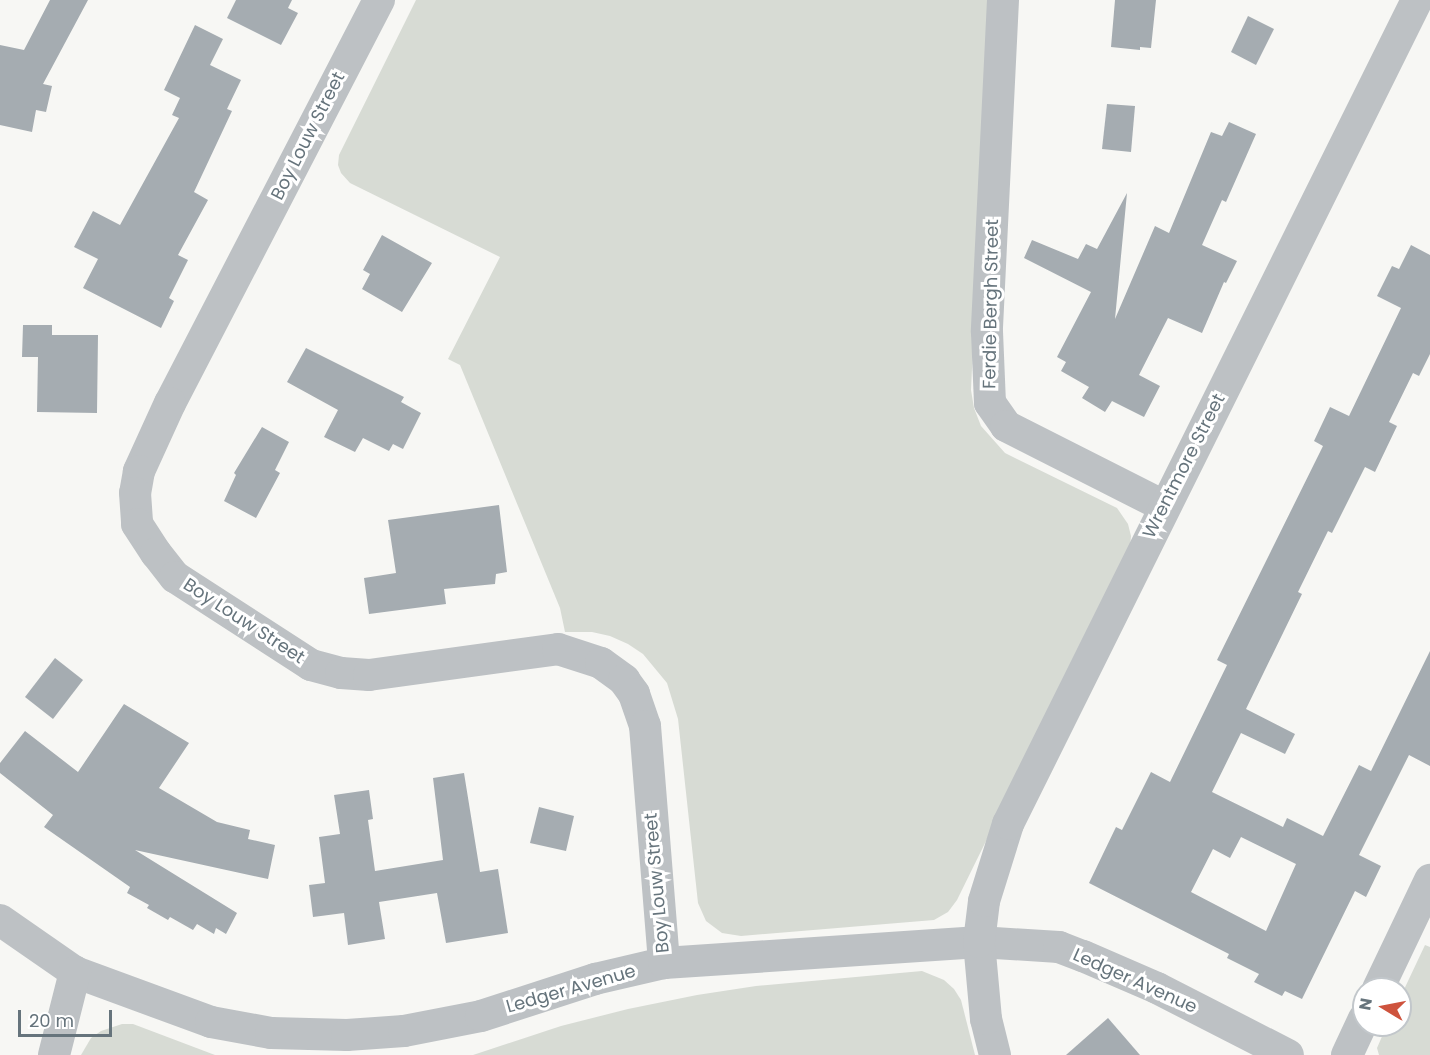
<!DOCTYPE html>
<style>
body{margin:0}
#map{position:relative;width:1430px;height:1055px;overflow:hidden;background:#f7f7f4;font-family:Poppins,sans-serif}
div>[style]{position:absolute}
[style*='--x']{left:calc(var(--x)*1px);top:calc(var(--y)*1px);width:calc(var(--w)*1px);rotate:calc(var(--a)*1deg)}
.green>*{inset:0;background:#d7dbd4}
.building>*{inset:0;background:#a5acb1}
.street>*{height:32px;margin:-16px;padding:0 16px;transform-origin:16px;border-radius:16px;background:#bdc1c4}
span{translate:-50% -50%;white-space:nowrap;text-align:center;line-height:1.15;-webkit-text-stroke:6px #fff;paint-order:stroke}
.street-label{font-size:18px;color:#66747c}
.north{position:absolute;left:1352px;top:977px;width:60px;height:60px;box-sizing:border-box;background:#fff;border:2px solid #c2c7cb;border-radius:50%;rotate:280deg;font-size:16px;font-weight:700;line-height:24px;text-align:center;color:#66747c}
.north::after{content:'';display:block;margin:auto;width:21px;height:27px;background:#ce533d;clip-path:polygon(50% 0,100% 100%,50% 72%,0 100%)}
.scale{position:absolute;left:18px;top:1010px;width:94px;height:27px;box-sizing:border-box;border:3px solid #66747c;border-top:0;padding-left:8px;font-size:18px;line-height:21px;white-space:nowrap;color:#66747c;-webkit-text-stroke:4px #fff;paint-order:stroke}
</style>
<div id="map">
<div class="green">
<div style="clip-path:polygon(416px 0,989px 0,971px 390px,974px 408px,981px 426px,1005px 453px,1117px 508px,1128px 524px,1131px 536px,1130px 548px,957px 900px,948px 912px,934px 920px,741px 936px,722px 933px,706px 921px,698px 903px,678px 719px,667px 683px,643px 654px,628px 644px,610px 636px,592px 632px,565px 632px,560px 608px,460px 365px,448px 359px,500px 257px,350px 183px,341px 173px,338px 165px,339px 155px)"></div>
<div style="clip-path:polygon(1425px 945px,1430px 947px,1430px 1055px,1379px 1055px,1377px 1048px,1387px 1025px,1400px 1025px,1400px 998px)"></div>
<div style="clip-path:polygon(922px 971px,944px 980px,954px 989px,961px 1000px,975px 1055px,473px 1055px,561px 1026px,628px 1009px,697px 995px,756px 986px)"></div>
<div style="clip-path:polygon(122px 1024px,133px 1024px,215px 1055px,81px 1055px,91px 1038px,101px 1031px)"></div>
</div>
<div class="building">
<div style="clip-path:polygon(50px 0,88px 0,43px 84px,52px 86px,46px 112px,36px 110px,32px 132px,0 125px,0 45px,24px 50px)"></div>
<div style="clip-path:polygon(236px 0,292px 0,288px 8px,298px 13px,281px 45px,227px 18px)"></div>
<div style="clip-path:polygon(1115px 0,1156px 0,1151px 48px,1140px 47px,1140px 50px,1111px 47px)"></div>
<div style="clip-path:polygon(1248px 16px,1274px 29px,1256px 65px,1231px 52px)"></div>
<div style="clip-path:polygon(195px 25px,223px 39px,210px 65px,241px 80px,227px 109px,232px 111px,194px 192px,208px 200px,178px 255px,188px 260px,169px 298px,174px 301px,161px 328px,83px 288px,98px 259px,74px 247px,93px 211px,120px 225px,179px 118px,172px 115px,180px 98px,164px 90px)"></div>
<div style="clip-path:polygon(1107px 104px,1135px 106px,1131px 152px,1102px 149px)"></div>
<div style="clip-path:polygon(1229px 122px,1256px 134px,1226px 202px,1222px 200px,1202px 245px,1237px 261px,1226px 283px,1224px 282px,1202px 333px,1168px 318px,1139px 375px,1160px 386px,1144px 417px,1112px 401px,1105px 412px,1082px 398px,1089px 387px,1061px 371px,1066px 362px,1057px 357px,1091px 292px,1024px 258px,1032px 240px,1078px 259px,1086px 244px,1097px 249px,1127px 193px,1115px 319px,1155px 226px,1169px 233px,1211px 132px,1222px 136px)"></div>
<div style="clip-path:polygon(382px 235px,432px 263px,402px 312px,362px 289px,370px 274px,363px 270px)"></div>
<div style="clip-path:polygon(evenodd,1411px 245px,1430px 255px,1430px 354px,1419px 376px,1413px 373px,1389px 422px,1397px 426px,1375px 472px,1365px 467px,1332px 533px,1328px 531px,1298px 592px,1302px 594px,1246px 709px,1295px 734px,1285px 754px,1241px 733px,1212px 792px,1283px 827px,1287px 818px,1323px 836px,1359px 765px,1371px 771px,1430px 651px,1430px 766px,1409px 755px,1359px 855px,1381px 866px,1366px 897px,1355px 891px,1302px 999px,1285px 991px,1282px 996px,1254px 982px,1259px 974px,1227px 958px,1229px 954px,1089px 883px,1116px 827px,1122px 830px,1151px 772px,1170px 782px,1227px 665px,1217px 660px,1323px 446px,1314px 441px,1330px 407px,1349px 416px,1401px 308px,1377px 296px,1392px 266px,1399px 269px,1411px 245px,1241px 837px,1296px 864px,1266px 931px,1191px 892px,1213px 849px,1230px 858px,1241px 837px)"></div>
<div style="clip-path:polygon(23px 325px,52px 325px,52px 335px,98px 335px,97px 413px,37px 412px,38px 357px,22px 357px)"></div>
<div style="clip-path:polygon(306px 348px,404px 397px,401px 402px,421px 413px,403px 449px,393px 444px,389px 451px,363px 438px,355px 452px,324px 437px,338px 410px,287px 382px)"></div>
<div style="clip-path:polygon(262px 427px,289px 442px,275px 470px,280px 473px,256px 518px,224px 501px,236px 475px,234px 473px)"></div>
<div style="clip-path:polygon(499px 505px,507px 572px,496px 574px,495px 584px,444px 589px,446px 604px,369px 614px,364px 578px,396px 573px,388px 520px)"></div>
<div style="clip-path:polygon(55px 658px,83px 680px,53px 719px,25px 697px)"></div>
<div style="clip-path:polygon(124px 704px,189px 743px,159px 788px,217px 822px,250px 830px,248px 839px,275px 845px,268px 879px,135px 850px,237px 913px,226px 934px,216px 928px,214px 934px,197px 924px,193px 930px,170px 917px,168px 920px,147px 908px,149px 905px,127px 893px,130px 887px,44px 827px,53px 815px,0 773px,0 763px,25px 731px,78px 772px)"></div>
<div style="clip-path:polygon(464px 773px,480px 872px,498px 869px,508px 933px,446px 943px,437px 893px,379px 902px,385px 939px,348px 945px,344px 913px,313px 917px,309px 885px,325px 883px,319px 837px,340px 834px,334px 795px,369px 790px,373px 819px,368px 820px,375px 871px,443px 860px,433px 778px)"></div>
<div style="clip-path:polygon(539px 807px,574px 816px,566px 851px,530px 843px)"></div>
<div style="clip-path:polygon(1108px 1018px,1140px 1055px,1066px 1055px)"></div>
</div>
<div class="street">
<div style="--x:379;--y:0;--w:454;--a:117.4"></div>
<div style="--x:170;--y:403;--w:75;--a:114.5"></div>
<div style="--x:139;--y:471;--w:22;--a:100"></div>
<div style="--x:135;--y:493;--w:31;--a:86"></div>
<div style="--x:137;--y:524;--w:35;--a:57"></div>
<div style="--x:156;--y:553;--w:31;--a:52"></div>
<div style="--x:175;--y:577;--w:162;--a:32.9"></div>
<div style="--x:311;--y:665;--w:31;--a:15"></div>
<div style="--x:341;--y:673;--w:28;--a:4"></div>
<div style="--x:369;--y:675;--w:191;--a:-7.8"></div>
<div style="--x:558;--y:649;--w:45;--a:18"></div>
<div style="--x:601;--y:663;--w:29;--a:36"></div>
<div style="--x:624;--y:680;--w:17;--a:54"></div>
<div style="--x:634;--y:694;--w:34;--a:71"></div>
<div style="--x:645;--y:726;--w:238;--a:85.4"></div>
<div style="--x:1003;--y:0;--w:332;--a:92.8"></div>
<div style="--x:987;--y:332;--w:71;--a:87.6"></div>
<div style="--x:990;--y:403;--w:28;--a:55"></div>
<div style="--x:1006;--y:426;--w:177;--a:26.9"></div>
<div style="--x:0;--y:920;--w:91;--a:34.7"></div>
<div style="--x:75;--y:972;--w:145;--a:20.2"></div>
<div style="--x:211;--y:1022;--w:61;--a:10.4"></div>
<div style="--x:271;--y:1033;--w:76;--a:1.5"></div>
<div style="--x:347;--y:1035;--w:57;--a:-4"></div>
<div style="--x:404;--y:1031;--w:78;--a:-11"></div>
<div style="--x:481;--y:1016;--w:120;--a:-18"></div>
<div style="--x:595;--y:979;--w:71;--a:-13.1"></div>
<div style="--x:664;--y:963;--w:316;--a:-3.8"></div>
<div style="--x:979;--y:942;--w:80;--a:3.6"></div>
<div style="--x:1059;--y:947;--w:26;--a:21"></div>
<div style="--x:1083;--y:956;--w:81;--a:23.4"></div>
<div style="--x:1157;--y:988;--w:147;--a:27.1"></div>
<div style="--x:1378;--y:989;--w:121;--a:-64.5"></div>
<div style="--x:54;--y:1055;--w:86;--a:-75.8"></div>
<div style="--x:995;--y:1055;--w:37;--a:-104"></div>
<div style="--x:986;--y:1019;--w:77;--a:-95.2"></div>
<div style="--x:979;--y:942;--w:41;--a:-83"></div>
<div style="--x:984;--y:901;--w:81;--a:-72.7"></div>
<div style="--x:1008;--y:824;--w:920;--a:-63.6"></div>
<div style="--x:1347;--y:1055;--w:40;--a:-65"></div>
</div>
<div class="street-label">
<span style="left:308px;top:136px;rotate:-63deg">Boy Louw Street</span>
<span style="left:991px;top:304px;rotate:-89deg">Ferdie Bergh Street</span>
<span style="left:1184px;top:466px;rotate:-63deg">Wrentmore Street</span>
<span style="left:244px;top:621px;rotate:33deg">Boy Louw Street</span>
<span style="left:657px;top:883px;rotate:-95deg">Boy Louw Street</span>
<span style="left:1135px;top:981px;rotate:24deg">Ledger Avenue</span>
<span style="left:571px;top:989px;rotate:-16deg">Ledger Avenue</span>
</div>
<div class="north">N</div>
<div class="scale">20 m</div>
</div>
